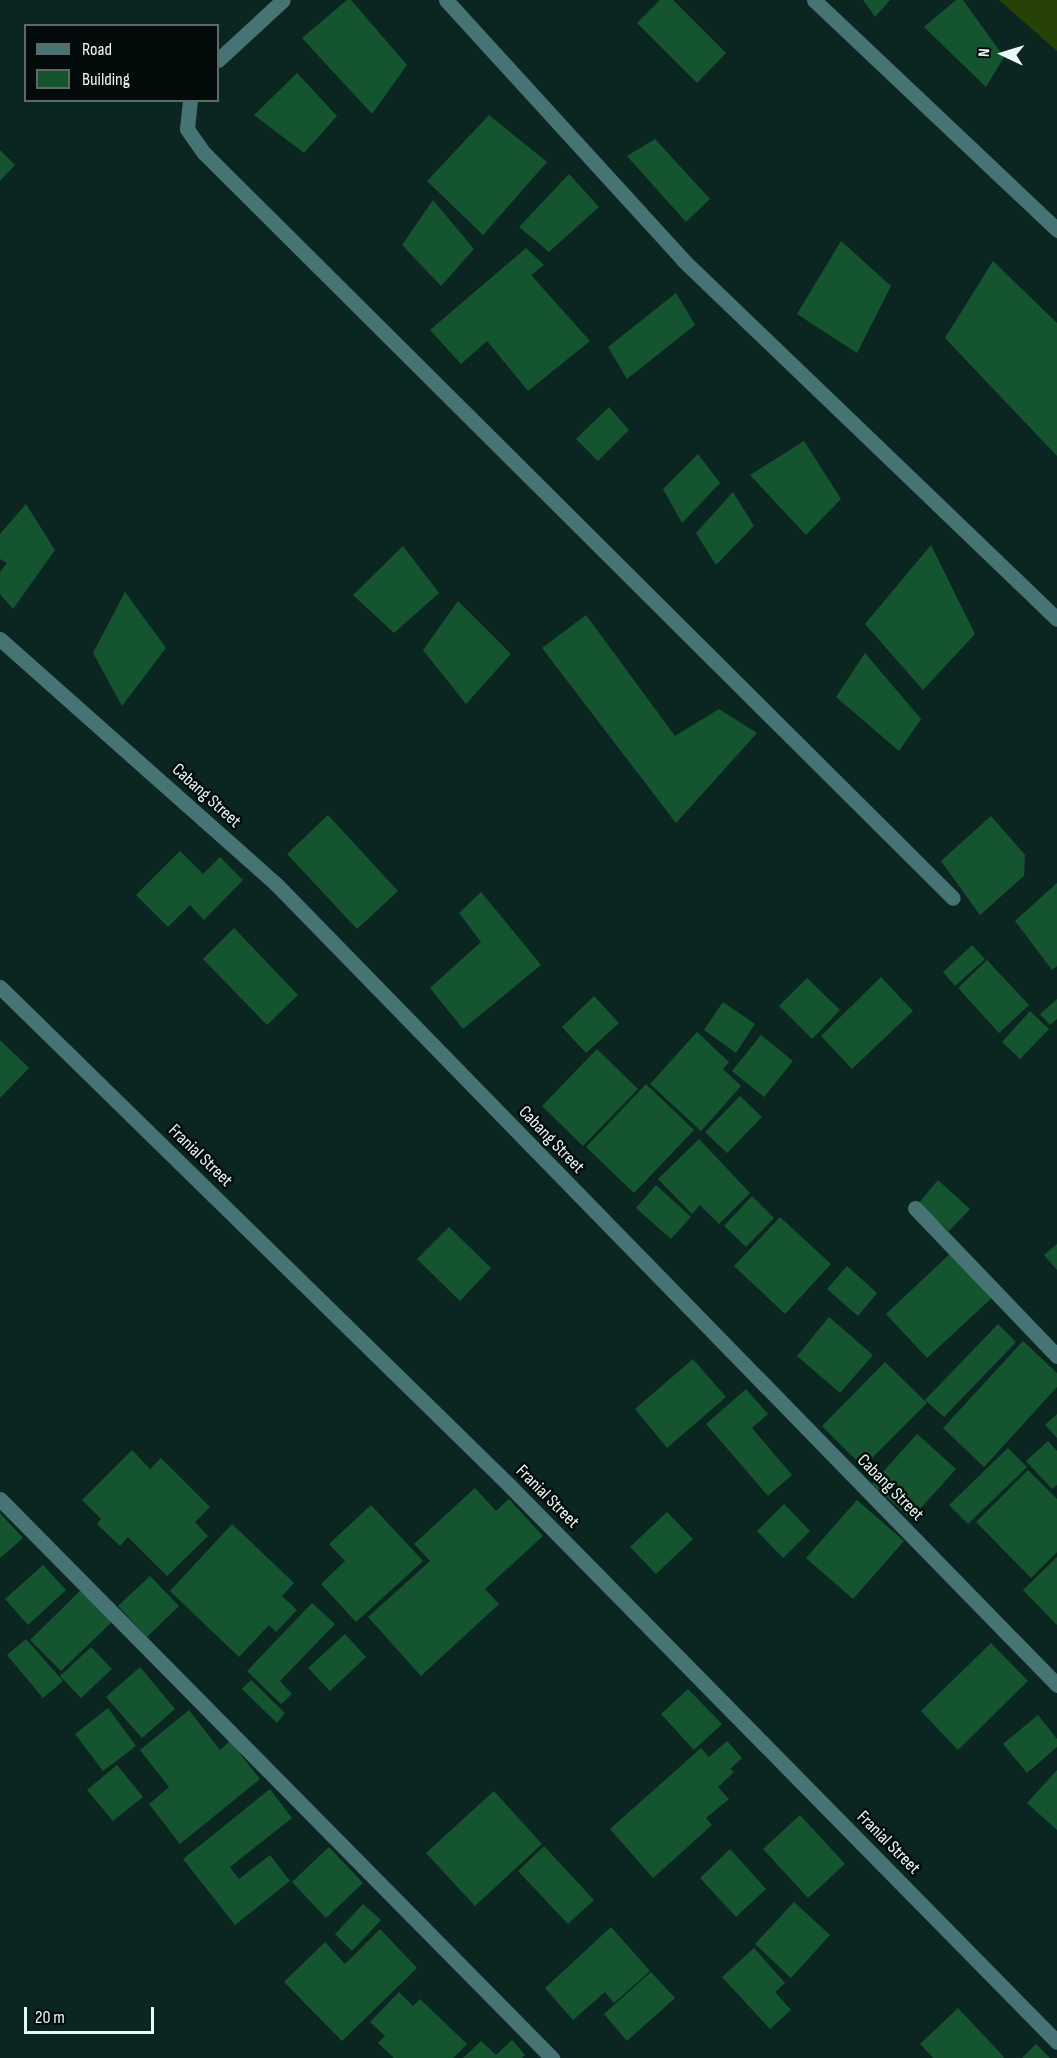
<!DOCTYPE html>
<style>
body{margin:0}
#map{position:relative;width:1057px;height:2058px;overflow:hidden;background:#0b2620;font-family:"Sofia Sans Condensed",sans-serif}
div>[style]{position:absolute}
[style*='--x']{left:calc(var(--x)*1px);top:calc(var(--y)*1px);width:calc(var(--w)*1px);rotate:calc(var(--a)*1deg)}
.green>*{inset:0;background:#264207}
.building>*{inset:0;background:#145530}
.minor>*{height:15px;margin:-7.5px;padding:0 7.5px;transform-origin:7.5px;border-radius:7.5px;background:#467374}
span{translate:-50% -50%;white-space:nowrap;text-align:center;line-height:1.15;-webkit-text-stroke:5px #030c0a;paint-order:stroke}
.street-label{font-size:18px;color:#e9f8f4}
.legend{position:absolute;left:24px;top:24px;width:195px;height:78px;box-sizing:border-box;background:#030c0a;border:2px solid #5f6a68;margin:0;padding:8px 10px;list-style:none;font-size:18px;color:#e9f8f4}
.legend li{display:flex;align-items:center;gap:12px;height:30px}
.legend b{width:30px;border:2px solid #5f6a68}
.north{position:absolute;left:973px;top:24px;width:60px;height:60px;-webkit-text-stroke:4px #030c0a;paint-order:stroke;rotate:274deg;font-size:16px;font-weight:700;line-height:24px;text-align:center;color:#e9f8f4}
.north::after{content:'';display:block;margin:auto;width:21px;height:27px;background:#e9f8f4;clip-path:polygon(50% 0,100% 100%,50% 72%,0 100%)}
.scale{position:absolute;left:24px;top:2007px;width:130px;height:27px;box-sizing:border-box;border:3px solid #e9f8f4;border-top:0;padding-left:8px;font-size:18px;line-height:21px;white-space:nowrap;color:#e9f8f4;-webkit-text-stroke:4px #030c0a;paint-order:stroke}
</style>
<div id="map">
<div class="green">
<div style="clip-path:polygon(999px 0,1057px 0,1057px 51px)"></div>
</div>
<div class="building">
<div style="clip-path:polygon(347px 0,351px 0,407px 65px,372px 114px,302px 38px)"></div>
<div style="clip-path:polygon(660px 0,673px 0,726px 53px,697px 83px,637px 23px)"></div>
<div style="clip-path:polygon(863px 0,890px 0,875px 17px)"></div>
<div style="clip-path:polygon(956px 0,963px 0,1004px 57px,986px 87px,924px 27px)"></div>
<div style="clip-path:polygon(297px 73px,337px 116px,304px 153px,254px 115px)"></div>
<div style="clip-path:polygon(489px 115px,547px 162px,483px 235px,427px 181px)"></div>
<div style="clip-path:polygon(655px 139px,710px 199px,686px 222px,627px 156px)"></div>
<div style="clip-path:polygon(0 150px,15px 165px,0 181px)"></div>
<div style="clip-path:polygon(569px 174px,599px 207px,549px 252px,519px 227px)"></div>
<div style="clip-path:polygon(433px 200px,474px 249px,441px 286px,402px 245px)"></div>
<div style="clip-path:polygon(841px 241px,891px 286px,857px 353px,797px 314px)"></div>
<div style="clip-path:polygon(526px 248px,544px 265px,531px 275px,590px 341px,528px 391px,487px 341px,461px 364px,430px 330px)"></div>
<div style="clip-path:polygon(993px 261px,1057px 323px,1057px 456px,945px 338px)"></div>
<div style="clip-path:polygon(676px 293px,695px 325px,627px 379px,608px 347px)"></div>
<div style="clip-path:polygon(609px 407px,629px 430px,598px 461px,576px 439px)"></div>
<div style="clip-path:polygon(804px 441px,841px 499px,806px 535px,750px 475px)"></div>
<div style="clip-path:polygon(698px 454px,720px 483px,682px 523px,663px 489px)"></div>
<div style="clip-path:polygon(733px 492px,754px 526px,716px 565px,696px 533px)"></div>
<div style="clip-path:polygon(26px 504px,55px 550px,13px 609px,0 594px,0 572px,7px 563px,0 559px,0 534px)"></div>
<div style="clip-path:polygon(931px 545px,975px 634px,923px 690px,865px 624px)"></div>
<div style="clip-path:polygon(403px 546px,439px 593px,394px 633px,353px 595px)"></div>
<div style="clip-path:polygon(125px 592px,166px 648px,122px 706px,93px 653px)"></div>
<div style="clip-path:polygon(458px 601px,511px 654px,466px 704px,423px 650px)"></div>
<div style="clip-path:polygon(586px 615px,675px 736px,719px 709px,757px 733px,676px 823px,542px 648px)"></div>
<div style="clip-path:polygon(865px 653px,921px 719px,899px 751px,836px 697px)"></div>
<div style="clip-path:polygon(328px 815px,398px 891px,357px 929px,287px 854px)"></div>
<div style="clip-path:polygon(991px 816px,1025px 855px,1024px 876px,980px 915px,941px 861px)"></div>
<div style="clip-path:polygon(180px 851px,203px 874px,220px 857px,243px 880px,204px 920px,190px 905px,168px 927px,136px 895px)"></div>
<div style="clip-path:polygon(1057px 883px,1057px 966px,1052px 970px,1015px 921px)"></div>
<div style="clip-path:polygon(481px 892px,541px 965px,463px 1029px,430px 988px,481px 942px,459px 913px)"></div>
<div style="clip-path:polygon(234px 928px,298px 995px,267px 1025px,203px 959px)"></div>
<div style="clip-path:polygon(972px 945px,985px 959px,955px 986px,943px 972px)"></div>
<div style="clip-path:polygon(987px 960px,1029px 1005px,999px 1033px,958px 988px)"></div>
<div style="clip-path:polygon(881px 977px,913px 1011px,852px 1069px,821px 1036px)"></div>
<div style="clip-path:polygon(807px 978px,840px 1010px,812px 1039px,779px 1006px)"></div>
<div style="clip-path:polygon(594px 996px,619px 1023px,586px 1053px,562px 1027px)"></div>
<div style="clip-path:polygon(1057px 999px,1057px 1019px,1050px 1025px,1040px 1014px)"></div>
<div style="clip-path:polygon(723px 1002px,755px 1024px,736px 1053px,704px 1030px)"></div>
<div style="clip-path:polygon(1030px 1011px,1049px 1029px,1020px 1059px,1002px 1042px)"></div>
<div style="clip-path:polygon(697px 1032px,729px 1062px,723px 1069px,741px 1086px,701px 1131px,650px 1084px)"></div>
<div style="clip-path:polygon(761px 1035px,793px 1061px,764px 1097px,732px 1071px)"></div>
<div style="clip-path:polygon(0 1040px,29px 1068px,0 1098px)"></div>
<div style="clip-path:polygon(597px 1049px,638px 1089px,583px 1146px,542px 1106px)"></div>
<div style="clip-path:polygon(646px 1084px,694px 1130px,634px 1193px,586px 1147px)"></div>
<div style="clip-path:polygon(740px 1096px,762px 1117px,727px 1153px,705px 1132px)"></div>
<div style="clip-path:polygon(699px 1139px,750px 1193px,719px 1224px,700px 1205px,692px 1214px,658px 1179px)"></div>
<div style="clip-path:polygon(938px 1180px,970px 1209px,949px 1231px,918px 1204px)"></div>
<div style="clip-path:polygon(656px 1185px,691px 1217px,671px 1239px,636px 1208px)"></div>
<div style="clip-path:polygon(752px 1196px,774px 1218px,746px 1247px,724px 1226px)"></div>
<div style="clip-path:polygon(780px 1217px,831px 1264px,785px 1314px,734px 1266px)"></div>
<div style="clip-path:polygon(449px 1227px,491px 1268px,460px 1301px,417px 1259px)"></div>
<div style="clip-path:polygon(1057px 1244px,1057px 1270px,1044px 1255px)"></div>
<div style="clip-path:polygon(954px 1250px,995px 1295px,927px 1358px,886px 1314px)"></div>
<div style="clip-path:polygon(847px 1266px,877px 1293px,858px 1316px,827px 1289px)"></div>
<div style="clip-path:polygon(829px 1317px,873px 1355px,840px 1393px,797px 1356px)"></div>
<div style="clip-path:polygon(998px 1324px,1016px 1342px,944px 1417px,925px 1400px)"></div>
<div style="clip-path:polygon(1023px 1341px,1057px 1373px,1057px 1387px,984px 1467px,943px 1428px)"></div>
<div style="clip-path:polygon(693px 1359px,726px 1397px,667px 1448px,635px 1409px)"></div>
<div style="clip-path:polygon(885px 1362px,927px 1403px,863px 1467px,822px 1426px)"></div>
<div style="clip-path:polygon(746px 1389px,768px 1414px,752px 1428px,792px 1475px,768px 1496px,706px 1424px)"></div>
<div style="clip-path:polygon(1057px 1414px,1057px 1438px,1045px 1425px)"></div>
<div style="clip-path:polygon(917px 1434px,956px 1469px,911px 1519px,872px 1484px)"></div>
<div style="clip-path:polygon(1048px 1441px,1057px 1451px,1057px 1485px,1052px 1489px,1026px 1461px)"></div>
<div style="clip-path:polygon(1008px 1448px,1027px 1467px,968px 1524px,949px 1505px)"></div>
<div style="clip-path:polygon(132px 1450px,150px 1469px,161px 1458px,210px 1507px,195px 1522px,208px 1536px,167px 1576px,128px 1537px,120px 1546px,97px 1524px,101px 1519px,82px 1500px)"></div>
<div style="clip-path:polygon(1028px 1470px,1057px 1499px,1057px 1552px,1031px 1578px,976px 1522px)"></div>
<div style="clip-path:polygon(475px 1488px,496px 1511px,509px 1499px,543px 1536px,485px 1589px,499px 1604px,421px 1676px,368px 1617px,430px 1561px,414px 1544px)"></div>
<div style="clip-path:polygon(857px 1500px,904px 1541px,853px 1599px,806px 1558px)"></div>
<div style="clip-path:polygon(784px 1504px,810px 1531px,783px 1558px,757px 1531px)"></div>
<div style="clip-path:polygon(371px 1505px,423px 1561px,356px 1622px,321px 1584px,345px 1561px,329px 1544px)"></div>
<div style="clip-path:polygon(667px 1512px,693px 1539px,656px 1574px,630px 1547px)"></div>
<div style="clip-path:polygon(0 1513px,23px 1538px,0 1558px)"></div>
<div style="clip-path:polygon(232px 1524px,294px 1583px,282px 1596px,297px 1610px,276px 1632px,269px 1625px,239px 1657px,170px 1591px)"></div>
<div style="clip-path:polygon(1057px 1557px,1057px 1625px,1023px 1590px)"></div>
<div style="clip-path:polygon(43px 1565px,66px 1590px,28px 1625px,5px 1599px)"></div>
<div style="clip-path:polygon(150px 1576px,179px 1606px,147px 1637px,118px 1606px)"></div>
<div style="clip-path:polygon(84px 1587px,115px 1619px,61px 1671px,30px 1640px)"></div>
<div style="clip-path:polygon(312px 1603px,335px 1624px,280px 1681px,292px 1694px,281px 1704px,247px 1671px)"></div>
<div style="clip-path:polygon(345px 1634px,366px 1657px,330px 1691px,308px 1668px)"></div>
<div style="clip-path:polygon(26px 1639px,63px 1681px,43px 1698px,7px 1655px)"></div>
<div style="clip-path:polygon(991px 1643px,1028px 1681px,958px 1750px,921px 1711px)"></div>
<div style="clip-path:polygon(91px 1647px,112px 1669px,81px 1698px,60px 1676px)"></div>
<div style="clip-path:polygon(140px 1667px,175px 1709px,142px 1738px,106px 1697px)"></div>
<div style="clip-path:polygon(251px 1680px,285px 1713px,277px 1723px,242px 1689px)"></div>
<div style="clip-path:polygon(688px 1689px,722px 1724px,694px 1750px,661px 1714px)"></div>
<div style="clip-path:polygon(108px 1708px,136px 1746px,103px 1771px,75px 1734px)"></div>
<div style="clip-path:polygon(189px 1710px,220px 1750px,230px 1741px,260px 1779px,180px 1844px,149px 1804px,169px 1787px,140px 1750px)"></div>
<div style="clip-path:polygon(1038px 1715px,1057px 1739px,1057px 1747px,1027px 1773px,1003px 1744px)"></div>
<div style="clip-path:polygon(727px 1741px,742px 1758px,730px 1769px,734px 1772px,718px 1787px,729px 1799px,706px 1818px,712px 1825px,653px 1878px,610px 1829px,701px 1748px,709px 1757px)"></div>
<div style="clip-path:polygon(117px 1765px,143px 1797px,113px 1821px,87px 1790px)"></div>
<div style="clip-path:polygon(1057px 1770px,1057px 1830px,1027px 1803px)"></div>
<div style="clip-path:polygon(270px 1789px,292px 1818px,230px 1867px,239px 1879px,270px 1855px,290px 1881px,235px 1925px,183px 1859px)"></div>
<div style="clip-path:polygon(494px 1791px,542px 1844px,475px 1906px,426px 1853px)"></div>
<div style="clip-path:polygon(800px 1815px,845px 1864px,808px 1898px,763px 1849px)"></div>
<div style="clip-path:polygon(544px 1846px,594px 1900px,568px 1924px,518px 1871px)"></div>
<div style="clip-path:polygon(329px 1847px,363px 1883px,326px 1918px,292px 1882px)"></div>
<div style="clip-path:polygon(730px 1849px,766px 1889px,736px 1917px,700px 1878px)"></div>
<div style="clip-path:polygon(794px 1902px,830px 1935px,791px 1978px,755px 1944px)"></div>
<div style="clip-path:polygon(363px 1904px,381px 1920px,352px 1951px,335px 1934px)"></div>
<div style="clip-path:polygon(611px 1927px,650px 1971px,614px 2003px,605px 1992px,573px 2020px,545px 1988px)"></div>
<div style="clip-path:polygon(380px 1929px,417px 1968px,342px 2041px,284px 1982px,325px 1942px,345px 1964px)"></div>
<div style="clip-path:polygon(754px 1948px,785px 1983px,775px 1992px,791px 2010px,770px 2029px,722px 1977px)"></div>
<div style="clip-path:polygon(651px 1972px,675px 1998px,627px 2041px,604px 2014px)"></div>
<div style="clip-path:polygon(399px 1992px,413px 2006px,420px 1999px,467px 2044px,453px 2058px,394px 2058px,378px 2043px,385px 2036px,370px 2022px)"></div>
<div style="clip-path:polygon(958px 2008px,1004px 2057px,1003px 2058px,933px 2058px,920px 2044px)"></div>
<div style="clip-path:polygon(512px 2040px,525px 2055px,522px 2058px,463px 2058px,481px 2041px,496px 2055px)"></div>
<div style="clip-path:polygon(1036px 2044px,1050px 2058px,1022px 2058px)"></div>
</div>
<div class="minor">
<div style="--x:446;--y:0;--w:352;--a:47.6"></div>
<div style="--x:683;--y:260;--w:518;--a:43.83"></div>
<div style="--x:814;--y:0;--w:335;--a:43.4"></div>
<div style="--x:218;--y:60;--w:88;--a:-42.7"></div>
<div style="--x:190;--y:100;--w:29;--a:96"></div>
<div style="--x:187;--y:129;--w:29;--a:55"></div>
<div style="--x:204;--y:153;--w:1056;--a:44.85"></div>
<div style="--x:0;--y:639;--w:369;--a:41.6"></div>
<div style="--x:276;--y:884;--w:1119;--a:45.72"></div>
<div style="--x:0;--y:987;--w:712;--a:44.37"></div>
<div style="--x:509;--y:1485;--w:781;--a:45.47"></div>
<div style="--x:915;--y:1208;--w:205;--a:46.2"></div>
<div style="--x:0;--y:1499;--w:786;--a:45.36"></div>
</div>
<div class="street-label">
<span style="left:206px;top:796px;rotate:42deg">Cabang Street</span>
<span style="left:551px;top:1140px;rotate:46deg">Cabang Street</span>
<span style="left:200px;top:1156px;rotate:44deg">Franial Street</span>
<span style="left:890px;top:1488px;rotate:45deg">Cabang Street</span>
<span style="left:547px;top:1497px;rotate:45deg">Franial Street</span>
<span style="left:888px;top:1843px;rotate:45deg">Franial Street</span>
</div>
<ul class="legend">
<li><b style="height:8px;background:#467374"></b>Road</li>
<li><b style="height:16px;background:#145530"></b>Building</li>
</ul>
<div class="north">N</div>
<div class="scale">20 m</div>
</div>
